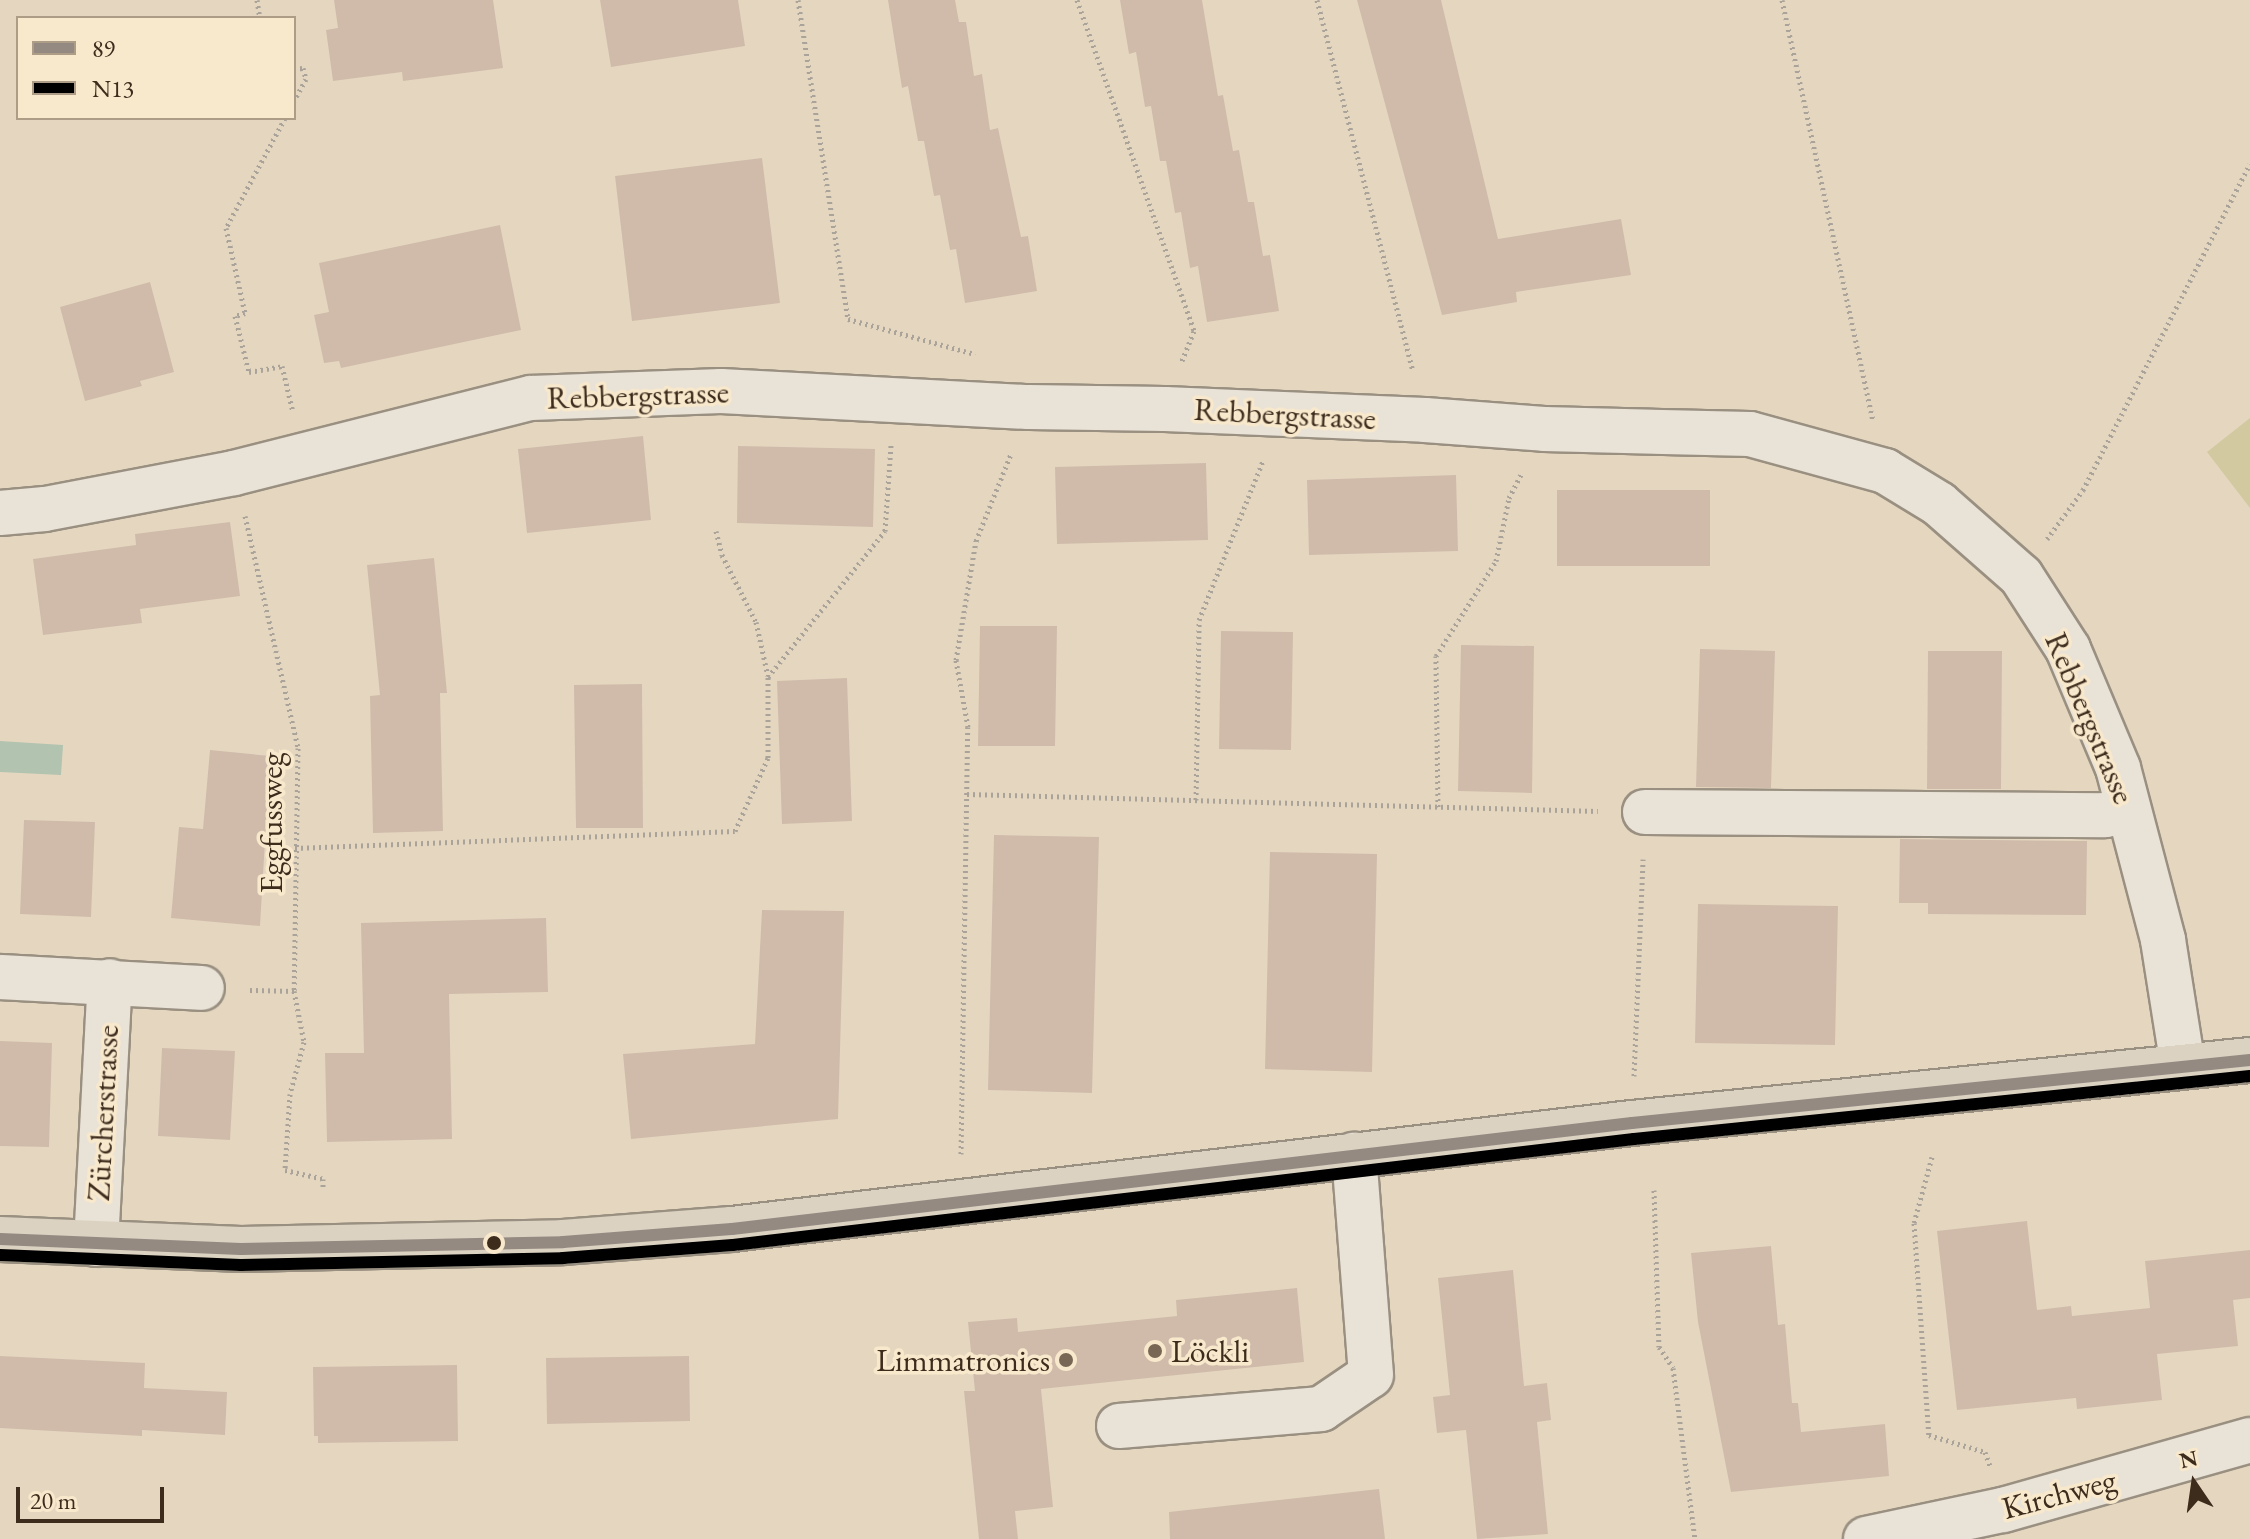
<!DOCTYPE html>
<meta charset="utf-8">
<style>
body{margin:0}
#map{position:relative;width:2250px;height:1539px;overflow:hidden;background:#e5d7bf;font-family:"EB Garamond",serif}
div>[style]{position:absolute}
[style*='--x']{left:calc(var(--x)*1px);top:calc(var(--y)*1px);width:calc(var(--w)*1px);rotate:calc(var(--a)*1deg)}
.green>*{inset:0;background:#d2c9a0}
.water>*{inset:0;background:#b2c3b0}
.building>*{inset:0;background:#d0bbab}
.path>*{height:5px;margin-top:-2.5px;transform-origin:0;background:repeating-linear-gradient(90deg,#aaa39a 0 2px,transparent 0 6px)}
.roads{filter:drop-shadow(2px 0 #9a9081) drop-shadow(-2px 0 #9a9081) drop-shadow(0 2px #9a9081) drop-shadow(0 -2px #9a9081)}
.minor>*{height:44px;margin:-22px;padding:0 22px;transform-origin:22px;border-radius:22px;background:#e9e2d6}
.major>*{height:44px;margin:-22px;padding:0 22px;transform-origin:22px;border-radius:22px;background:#dcd2c1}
.bus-1>*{height:12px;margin:-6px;padding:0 6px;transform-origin:6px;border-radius:6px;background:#948a82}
.bus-2>*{height:12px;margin:-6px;padding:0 6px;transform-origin:6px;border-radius:6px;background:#000}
.dots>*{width:22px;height:22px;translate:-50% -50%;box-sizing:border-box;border:4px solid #f8e8cc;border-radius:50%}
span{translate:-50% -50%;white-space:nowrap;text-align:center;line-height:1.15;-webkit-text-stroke:7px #f8e8cc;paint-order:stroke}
.street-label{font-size:32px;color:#3d2b1c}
.poi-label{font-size:32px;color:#3d2b1c}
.left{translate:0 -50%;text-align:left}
.right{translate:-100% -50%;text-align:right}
.legend{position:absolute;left:16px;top:16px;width:280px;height:104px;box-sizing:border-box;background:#f8e8cc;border:2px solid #ad9c86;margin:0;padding:10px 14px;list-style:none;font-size:24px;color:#3d2b1c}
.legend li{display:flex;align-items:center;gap:16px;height:40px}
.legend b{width:40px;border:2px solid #ad9c86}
.north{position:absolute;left:2154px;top:1443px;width:80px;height:80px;-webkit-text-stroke:6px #f8e8cc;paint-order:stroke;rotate:347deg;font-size:22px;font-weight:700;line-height:32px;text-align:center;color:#3d2b1c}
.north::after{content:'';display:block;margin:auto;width:28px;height:36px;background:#3d2b1c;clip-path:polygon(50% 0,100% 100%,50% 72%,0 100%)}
.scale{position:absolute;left:16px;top:1487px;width:148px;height:36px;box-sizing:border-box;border:4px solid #3d2b1c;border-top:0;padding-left:10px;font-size:24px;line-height:28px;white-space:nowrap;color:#3d2b1c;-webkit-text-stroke:6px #f8e8cc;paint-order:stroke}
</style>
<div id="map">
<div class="green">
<div style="clip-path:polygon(2250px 418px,2250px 508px,2207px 452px)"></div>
</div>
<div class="water">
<div style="clip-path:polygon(0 741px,63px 745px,61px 775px,0 772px)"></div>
</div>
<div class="building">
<div style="clip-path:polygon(334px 0,493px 0,503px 68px,403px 81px,402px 72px,333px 81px,326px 30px,338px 28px)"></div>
<div style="clip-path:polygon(600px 0,738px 0,745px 46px,611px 67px)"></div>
<div style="clip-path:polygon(888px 0,955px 0,959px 22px,966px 22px,974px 76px,982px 74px,990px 130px,998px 128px,1021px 237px,1028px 236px,1037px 291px,965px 303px,956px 249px,950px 250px,940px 195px,934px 196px,924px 141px,918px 141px,908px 86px,902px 88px)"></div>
<div style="clip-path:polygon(1120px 0,1202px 0,1218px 96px,1223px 95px,1233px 151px,1239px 150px,1248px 202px,1254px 202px,1263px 256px,1270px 255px,1279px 311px,1207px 322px,1198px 266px,1190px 268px,1181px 212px,1175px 213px,1166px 161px,1160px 161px,1151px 106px,1145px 107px,1136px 52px,1129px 54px)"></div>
<div style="clip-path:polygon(1357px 0,1441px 0,1498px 239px,1621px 219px,1631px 275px,1516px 292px,1517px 302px,1442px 315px)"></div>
<div style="clip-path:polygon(762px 158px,780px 303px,632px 321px,615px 176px)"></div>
<div style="clip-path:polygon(500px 225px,521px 330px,341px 368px,339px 361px,324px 363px,314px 315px,329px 312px,319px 263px)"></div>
<div style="clip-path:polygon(150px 282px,174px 372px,140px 381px,142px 386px,85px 401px,60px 307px)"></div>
<div style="clip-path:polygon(643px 436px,651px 520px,527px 533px,518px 449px)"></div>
<div style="clip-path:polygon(738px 446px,875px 449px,873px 527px,737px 523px)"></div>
<div style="clip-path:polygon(1206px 463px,1208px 540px,1057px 544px,1055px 467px)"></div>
<div style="clip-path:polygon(1456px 475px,1458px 551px,1309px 555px,1307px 480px)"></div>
<div style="clip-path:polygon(1557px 490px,1710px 490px,1710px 566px,1557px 566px)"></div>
<div style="clip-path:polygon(230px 522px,240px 596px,140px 609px,142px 623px,43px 635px,33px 559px,136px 545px,135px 534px)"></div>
<div style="clip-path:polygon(434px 558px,447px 693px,440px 693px,443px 831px,373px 833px,370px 696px,380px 695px,367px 565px)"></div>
<div style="clip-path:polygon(980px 626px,1057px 626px,1055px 746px,978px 746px)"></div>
<div style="clip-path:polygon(1221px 631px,1293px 632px,1291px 750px,1219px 749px)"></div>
<div style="clip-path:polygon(1461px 645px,1534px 646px,1532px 793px,1458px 791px)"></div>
<div style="clip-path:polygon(1700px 649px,1775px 651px,1771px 788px,1696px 787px)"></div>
<div style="clip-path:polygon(1928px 651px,2002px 651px,2001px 789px,1927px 789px)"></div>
<div style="clip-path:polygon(847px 678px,852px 821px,782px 824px,777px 681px)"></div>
<div style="clip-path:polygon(642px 684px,643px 828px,576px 828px,574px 685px)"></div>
<div style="clip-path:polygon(210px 750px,270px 756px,260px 926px,171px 918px,179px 827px,203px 829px)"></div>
<div style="clip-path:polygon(24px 820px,95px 822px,91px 917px,20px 914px)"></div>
<div style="clip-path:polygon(994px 835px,1099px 837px,1092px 1093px,988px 1090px)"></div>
<div style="clip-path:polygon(1900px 839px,2087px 841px,2086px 915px,1928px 914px,1928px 903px,1899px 903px)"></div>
<div style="clip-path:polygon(1270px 852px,1377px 854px,1372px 1072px,1265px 1069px)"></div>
<div style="clip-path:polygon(1698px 904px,1838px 906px,1835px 1045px,1695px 1043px)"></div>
<div style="clip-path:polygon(762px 910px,844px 911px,838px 1119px,631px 1139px,623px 1054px,755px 1044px)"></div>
<div style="clip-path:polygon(546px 918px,548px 992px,449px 994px,452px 1139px,327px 1142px,325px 1053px,364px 1053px,361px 923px)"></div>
<div style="clip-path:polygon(0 1041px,52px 1043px,49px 1147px,0 1146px)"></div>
<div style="clip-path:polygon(162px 1048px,235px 1051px,230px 1140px,158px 1136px)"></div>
<div style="clip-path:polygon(2027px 1221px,2037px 1310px,2071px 1306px,2072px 1316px,2150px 1308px,2145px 1261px,2250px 1250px,2250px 1298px,2233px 1300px,2238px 1346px,2157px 1354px,2162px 1400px,2077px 1409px,2076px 1398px,1957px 1410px,1937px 1231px)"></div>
<div style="clip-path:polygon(1771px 1246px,1778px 1325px,1785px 1324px,1792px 1403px,1798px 1403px,1801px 1432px,1885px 1424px,1889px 1476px,1731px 1492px,1698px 1322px,1691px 1253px)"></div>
<div style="clip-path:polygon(1513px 1270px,1524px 1386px,1547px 1383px,1551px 1420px,1537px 1422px,1548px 1534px,1477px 1539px,1466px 1430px,1437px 1433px,1433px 1397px,1450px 1395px,1438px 1278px)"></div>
<div style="clip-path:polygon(1297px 1288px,1304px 1362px,1041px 1389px,1053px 1507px,1015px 1511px,1018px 1539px,979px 1539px,964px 1391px,975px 1391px,968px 1322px,1017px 1318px,1018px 1332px,1177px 1316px,1176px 1300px)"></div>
<div style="clip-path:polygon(0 1356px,145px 1363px,144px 1388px,227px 1392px,225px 1435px,142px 1430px,142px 1436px,0 1428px)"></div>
<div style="clip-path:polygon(689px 1356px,690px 1421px,547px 1424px,546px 1358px)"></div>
<div style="clip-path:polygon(457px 1365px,458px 1441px,318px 1443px,318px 1436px,314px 1436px,313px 1367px)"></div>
<div style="clip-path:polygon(1379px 1489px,1385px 1539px,1170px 1539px,1169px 1512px)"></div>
</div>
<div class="path">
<div style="--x:257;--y:0;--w:18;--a:81"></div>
<div style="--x:798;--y:0;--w:323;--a:81.1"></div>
<div style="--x:848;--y:319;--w:132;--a:15.4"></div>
<div style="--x:1077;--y:0;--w:351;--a:70.5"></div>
<div style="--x:1194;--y:331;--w:35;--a:112"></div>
<div style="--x:1317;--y:0;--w:383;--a:75.5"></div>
<div style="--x:1782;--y:0;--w:430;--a:77.8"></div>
<div style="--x:294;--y:69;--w:9;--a:-6"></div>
<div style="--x:303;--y:68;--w:11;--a:75"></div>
<div style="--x:306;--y:79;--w:25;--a:119"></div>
<div style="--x:285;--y:118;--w:125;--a:118.2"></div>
<div style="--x:226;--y:228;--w:87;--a:77.4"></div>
<div style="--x:245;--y:313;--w:10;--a:163"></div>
<div style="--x:235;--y:316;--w:58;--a:76"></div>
<div style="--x:249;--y:372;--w:34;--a:-10"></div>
<div style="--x:282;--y:366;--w:47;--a:76.6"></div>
<div style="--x:245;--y:516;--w:238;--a:77.1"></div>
<div style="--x:298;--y:748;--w:243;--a:90.9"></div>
<div style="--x:294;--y:991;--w:45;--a:-178.7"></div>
<div style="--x:716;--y:531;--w:25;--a:76"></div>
<div style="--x:722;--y:555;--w:75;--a:63.1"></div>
<div style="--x:756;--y:622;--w:55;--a:77.5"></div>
<div style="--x:2047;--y:539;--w:61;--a:-53.7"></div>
<div style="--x:2083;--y:490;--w:366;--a:-62.9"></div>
<div style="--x:967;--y:794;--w:631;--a:1.54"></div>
<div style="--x:1196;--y:800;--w:180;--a:-89"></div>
<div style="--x:1199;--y:620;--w:171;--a:-68.1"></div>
<div style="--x:1438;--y:807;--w:151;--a:-90.8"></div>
<div style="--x:1436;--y:656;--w:112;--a:-57.7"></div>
<div style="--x:1496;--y:561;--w:64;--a:-78.3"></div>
<div style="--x:1509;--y:498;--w:28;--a:-63"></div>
<div style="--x:295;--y:848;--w:440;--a:-2.2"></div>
<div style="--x:735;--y:831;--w:80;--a:-65.7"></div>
<div style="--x:768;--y:758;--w:81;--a:-90"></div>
<div style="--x:768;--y:677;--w:187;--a:-51.3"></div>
<div style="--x:885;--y:531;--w:86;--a:-86"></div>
<div style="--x:294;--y:991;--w:52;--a:78.9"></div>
<div style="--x:304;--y:1042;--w:54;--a:105.1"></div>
<div style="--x:290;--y:1094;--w:76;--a:93.8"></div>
<div style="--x:285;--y:1170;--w:39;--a:13"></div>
<div style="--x:323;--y:1179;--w:8;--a:90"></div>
<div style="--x:1634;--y:1076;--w:217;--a:-87.6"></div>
<div style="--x:961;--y:1154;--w:427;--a:-89.1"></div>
<div style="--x:968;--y:727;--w:68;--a:-100.2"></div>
<div style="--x:956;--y:660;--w:121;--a:-80.5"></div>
<div style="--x:976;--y:541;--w:94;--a:-68.1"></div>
<div style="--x:1932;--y:1157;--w:68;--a:105.3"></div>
<div style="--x:1914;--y:1223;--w:213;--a:86"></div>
<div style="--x:1929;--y:1435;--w:59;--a:16.9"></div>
<div style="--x:1985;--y:1452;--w:15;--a:70"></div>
<div style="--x:1654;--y:1190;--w:157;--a:88.2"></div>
<div style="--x:1659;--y:1347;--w:25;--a:56"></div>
<div style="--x:1673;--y:1368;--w:172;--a:82.7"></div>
</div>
<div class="roads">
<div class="minor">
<div style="--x:0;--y:513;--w:45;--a:-5.1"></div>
<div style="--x:45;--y:509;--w:192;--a:-10.8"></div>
<div style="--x:234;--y:473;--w:306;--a:-14.2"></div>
<div style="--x:531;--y:398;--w:190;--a:-2.1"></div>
<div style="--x:721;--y:391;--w:308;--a:3"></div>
<div style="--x:1029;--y:407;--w:136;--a:0.8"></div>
<div style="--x:1165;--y:409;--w:260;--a:2.4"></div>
<div style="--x:1425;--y:420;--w:119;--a:4.3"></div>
<div style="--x:1544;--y:429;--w:206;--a:1.4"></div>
<div style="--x:1750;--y:434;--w:140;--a:15.3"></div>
<div style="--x:1885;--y:471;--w:63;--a:31.4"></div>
<div style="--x:1939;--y:504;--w:109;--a:41.3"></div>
<div style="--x:2021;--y:576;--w:87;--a:57.2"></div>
<div style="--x:2068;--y:649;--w:129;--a:67.2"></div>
<div style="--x:2118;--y:768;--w:178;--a:75.3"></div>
<div style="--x:2163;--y:940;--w:128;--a:81"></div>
<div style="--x:1645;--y:812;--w:460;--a:0.4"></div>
<div style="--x:2105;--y:815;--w:24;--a:-9"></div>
<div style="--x:0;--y:977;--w:202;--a:3.1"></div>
<div style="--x:96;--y:1244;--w:263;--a:-87"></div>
<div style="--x:1119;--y:1426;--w:203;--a:-4.8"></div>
<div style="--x:1321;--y:1409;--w:60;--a:-34.2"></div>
<div style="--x:1371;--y:1375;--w:221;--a:-94.4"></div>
<div style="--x:1866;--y:1539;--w:140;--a:-12"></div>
<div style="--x:2003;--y:1510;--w:257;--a:-15.8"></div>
</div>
<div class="major">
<div style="--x:0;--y:1239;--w:241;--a:2.4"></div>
<div style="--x:241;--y:1249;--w:322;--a:-1.2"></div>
<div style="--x:563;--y:1242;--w:169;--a:-4.4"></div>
<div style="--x:732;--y:1229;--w:906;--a:-6.72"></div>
<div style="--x:1632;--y:1123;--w:621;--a:-5.82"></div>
</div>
</div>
<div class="bus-1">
<div style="--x:0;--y:1239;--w:241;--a:2.4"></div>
<div style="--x:241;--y:1249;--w:322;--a:-1.2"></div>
<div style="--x:563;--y:1242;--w:169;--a:-4.4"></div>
<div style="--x:732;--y:1229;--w:906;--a:-6.72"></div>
<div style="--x:1632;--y:1123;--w:621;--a:-5.82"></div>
</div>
<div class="bus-2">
<div style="--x:0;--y:1255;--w:241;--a:2.4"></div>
<div style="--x:241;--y:1265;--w:322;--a:-1.2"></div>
<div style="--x:563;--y:1258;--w:170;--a:-4.4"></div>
<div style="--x:733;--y:1245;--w:907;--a:-6.71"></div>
<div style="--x:1634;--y:1139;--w:619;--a:-5.84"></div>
</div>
<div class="dots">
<div style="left:494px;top:1243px;background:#3d2b1c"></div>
<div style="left:1155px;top:1351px;background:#786755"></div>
<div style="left:1066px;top:1360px;background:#786755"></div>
</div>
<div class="street-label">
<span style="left:638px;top:395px;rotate:-2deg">Rebbergstrasse</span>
<span style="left:1285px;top:414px;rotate:3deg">Rebbergstrasse</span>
<span style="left:2090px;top:718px;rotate:67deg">Rebbergstrasse</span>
<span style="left:271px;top:823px;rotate:-90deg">Eggfussweg</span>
<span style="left:103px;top:1113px;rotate:-87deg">Zürcherstrasse</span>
<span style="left:2059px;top:1494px;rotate:-15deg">Kirchweg</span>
</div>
<div class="poi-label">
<span class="left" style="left:1171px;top:1351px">Löckli</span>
<span class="right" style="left:1050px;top:1360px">Limmatronics</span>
</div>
<ul class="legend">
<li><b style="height:10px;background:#948a82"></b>89</li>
<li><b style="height:10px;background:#000"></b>N13</li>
</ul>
<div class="north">N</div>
<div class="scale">20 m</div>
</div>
